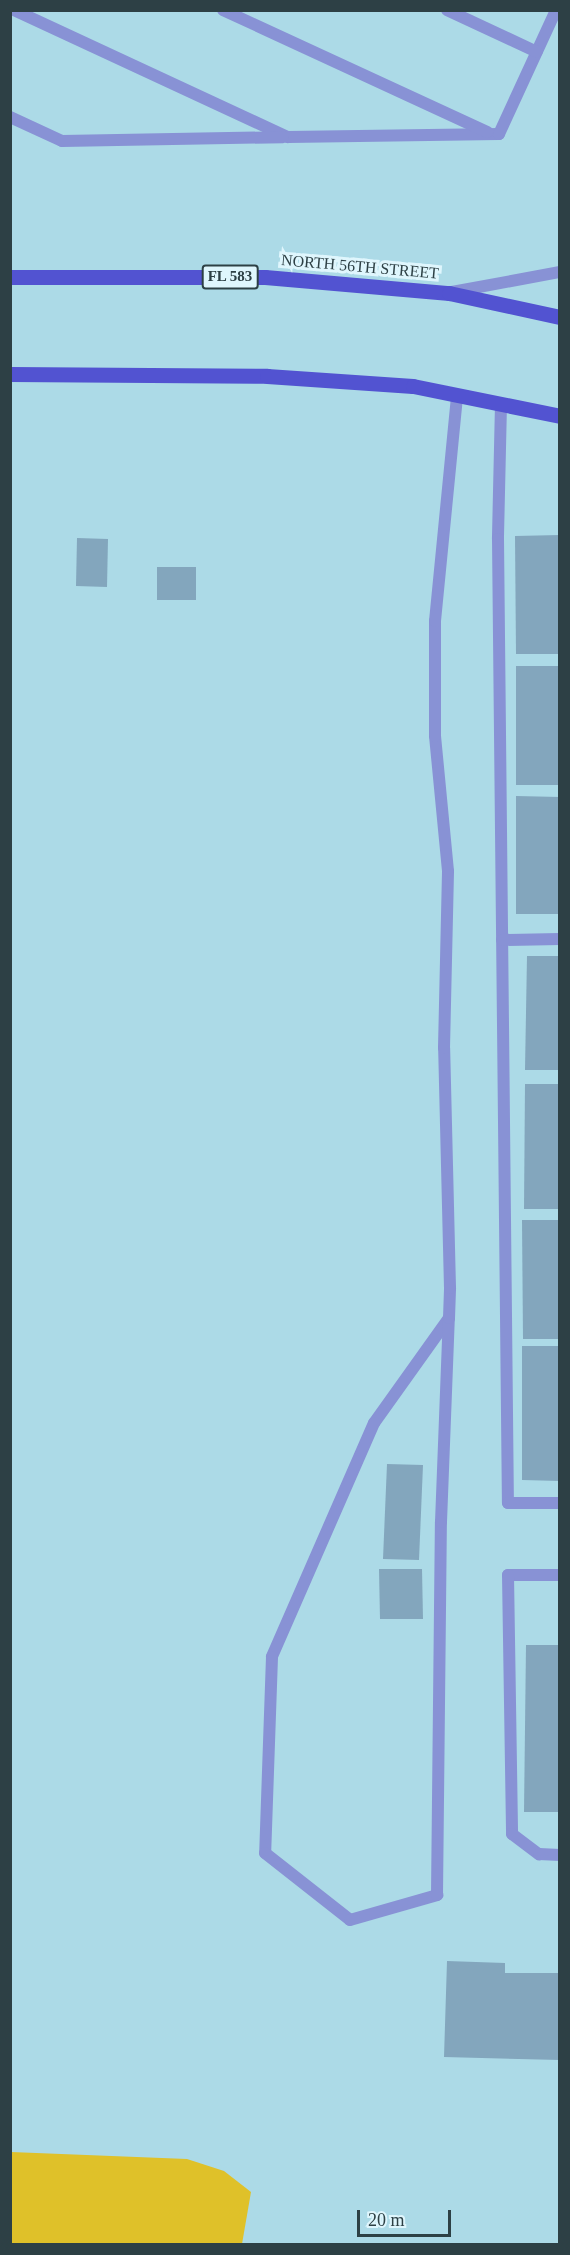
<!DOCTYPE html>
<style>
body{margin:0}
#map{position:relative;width:570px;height:2255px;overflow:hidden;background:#acdae7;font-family:"Times New Roman",serif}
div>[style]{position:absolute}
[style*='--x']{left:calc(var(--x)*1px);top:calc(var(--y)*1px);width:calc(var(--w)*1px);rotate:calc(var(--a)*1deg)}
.green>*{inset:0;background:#dfc129}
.building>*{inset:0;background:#83a6bd}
.service>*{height:12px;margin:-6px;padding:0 6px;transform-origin:6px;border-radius:6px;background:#8892d5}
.tertiary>*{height:12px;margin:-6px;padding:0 6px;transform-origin:6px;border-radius:6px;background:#8892d5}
.primary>*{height:15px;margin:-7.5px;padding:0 7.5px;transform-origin:7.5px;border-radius:7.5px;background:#5253d1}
span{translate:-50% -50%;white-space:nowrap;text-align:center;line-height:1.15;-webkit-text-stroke:6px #dff6fd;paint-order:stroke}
.shield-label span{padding:2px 4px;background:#dff6fd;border:2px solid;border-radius:4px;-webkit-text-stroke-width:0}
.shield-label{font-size:15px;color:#2d4045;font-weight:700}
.street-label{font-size:16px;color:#2d4045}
.frame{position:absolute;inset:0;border:12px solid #2d4045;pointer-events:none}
.scale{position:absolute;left:357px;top:2210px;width:94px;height:27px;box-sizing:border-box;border:3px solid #2d4045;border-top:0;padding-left:8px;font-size:18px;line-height:21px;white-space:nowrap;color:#2d4045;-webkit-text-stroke:4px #dff6fd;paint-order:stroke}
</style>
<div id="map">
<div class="green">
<div style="clip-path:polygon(11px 2152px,187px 2159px,224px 2171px,251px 2192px,242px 2244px,11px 2244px)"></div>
</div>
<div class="building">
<div style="clip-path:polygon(560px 535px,560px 654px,516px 654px,515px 536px)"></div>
<div style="clip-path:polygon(77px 538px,108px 539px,107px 587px,76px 586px)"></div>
<div style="clip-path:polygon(157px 567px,196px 567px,196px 600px,157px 600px)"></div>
<div style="clip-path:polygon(516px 666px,560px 666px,560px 785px,516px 785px)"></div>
<div style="clip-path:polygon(516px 796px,560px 797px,560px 914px,516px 914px)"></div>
<div style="clip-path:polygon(527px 956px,560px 956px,560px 1070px,525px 1070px)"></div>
<div style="clip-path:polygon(525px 1084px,560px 1084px,560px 1209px,524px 1209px)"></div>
<div style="clip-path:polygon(522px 1220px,560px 1220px,560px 1339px,523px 1339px)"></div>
<div style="clip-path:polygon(522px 1346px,560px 1346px,560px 1481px,522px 1480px)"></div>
<div style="clip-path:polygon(387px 1464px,423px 1465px,419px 1560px,383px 1559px)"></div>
<div style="clip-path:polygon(379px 1569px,422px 1569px,423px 1619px,380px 1619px)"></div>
<div style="clip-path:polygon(526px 1645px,560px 1645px,560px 1812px,524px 1812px)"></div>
<div style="clip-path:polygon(447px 1961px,505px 1963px,505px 1973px,560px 1973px,560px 2060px,444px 2057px)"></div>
</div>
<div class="service">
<div style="--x:14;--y:10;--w:302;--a:24.9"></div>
<div style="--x:288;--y:137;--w:211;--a:-0.8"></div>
<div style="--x:499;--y:134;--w:136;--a:-65.3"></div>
<div style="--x:223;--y:10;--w:291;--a:24.8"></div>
<div style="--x:447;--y:10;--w:99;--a:25"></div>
<div style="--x:10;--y:117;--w:57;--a:24.8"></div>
<div style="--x:62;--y:141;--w:221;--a:-1"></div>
<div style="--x:501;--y:404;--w:135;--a:91.3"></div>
<div style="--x:498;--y:539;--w:964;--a:89.41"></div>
<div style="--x:508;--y:1503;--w:52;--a:0"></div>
<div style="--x:502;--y:940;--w:58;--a:-1"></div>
<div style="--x:449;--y:1318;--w:129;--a:125.5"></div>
<div style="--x:374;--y:1423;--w:255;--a:113.6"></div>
<div style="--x:272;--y:1657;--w:196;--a:92"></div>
<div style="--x:265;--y:1853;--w:108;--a:38.2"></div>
<div style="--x:350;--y:1920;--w:91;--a:-16"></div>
<div style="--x:437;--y:1895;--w:373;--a:-89.4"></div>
<div style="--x:441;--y:1522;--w:204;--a:-87.8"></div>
<div style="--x:449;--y:1318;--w:30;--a:-88"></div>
<div style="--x:450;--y:1288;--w:240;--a:-91.4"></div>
<div style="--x:444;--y:1048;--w:177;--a:-88.7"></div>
<div style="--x:448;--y:871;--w:136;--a:-95.5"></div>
<div style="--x:435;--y:736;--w:115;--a:-90"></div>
<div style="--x:435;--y:621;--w:227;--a:-84.4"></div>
<div style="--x:560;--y:1575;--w:52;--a:180"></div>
<div style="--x:508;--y:1575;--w:259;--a:89.1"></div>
<div style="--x:512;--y:1834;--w:34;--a:37"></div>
<div style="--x:539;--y:1854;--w:21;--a:3"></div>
</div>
<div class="tertiary">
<div style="--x:452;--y:292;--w:110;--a:-10.5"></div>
</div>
<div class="primary">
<div style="--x:10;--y:277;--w:255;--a:0"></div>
<div style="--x:265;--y:277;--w:185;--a:5"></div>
<div style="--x:449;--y:293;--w:114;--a:12.2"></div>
<div style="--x:10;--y:374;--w:257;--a:0.4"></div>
<div style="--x:267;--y:376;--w:146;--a:3.9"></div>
<div style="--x:413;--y:386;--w:150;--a:11.5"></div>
</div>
<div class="shield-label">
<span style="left:230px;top:277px">FL 583</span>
</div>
<div class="street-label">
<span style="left:360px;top:267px;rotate:5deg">NORTH 56TH STREET</span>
</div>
<div class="frame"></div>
<div class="scale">20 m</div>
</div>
